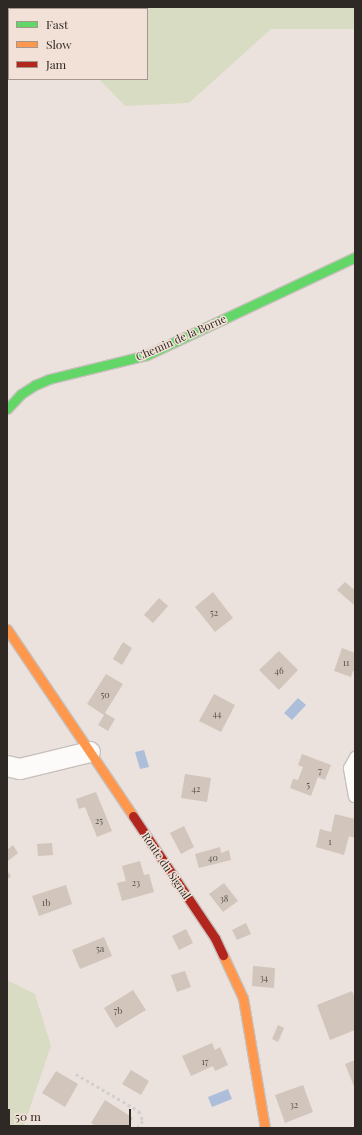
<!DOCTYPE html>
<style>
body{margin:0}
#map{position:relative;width:362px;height:1135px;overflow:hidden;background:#ebe2dd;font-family:"Playfair Display",serif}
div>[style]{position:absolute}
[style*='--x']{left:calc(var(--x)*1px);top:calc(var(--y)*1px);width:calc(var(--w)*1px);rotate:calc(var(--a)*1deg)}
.green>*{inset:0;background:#d8dcc3}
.water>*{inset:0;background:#adbeda}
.building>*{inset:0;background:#d1c5bc}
.path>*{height:2.5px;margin-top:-1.25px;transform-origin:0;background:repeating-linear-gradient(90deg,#d2cfce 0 3px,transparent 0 6px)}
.roads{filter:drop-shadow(1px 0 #c7c0bc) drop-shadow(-1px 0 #c7c0bc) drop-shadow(0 1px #c7c0bc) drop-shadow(0 -1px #c7c0bc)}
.lane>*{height:10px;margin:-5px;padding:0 5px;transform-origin:5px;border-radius:5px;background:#fcfbfa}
.street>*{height:20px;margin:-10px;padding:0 10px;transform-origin:10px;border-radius:10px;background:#fcfbfa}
.fast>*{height:9px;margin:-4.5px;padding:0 4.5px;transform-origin:4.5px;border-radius:4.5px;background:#63d668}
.slow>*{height:9px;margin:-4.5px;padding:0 4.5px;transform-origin:4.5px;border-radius:4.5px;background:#ff974d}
.jam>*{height:9px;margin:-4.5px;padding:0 4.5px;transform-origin:4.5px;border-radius:4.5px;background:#b3261e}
span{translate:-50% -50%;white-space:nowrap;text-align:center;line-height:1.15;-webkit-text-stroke:3px #f1e1d7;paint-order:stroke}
.number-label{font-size:9px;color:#58504b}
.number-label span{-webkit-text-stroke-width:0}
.street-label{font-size:11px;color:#2f2925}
.frame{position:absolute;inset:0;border:8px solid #2f2925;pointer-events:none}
.legend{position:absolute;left:8px;top:8px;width:140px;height:72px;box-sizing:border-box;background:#f1e1d7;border:1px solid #a39790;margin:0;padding:5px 7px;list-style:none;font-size:12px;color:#2f2925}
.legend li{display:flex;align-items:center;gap:8px;height:20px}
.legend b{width:20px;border:1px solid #a39790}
.scale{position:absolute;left:8px;top:1109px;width:123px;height:18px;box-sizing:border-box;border:2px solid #2f2925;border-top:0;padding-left:5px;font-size:12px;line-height:14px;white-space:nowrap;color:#2f2925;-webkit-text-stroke:3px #f1e1d7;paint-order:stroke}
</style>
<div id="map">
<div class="green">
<div style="clip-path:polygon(30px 7px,355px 7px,355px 29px,271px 29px,189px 103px,125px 106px,99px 79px,147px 79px,147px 9px)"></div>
<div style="clip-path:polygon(7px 980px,35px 994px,51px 1046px,23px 1128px,7px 1128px)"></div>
</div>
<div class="water">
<div style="clip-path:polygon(298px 698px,306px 705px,292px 720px,284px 713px)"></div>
<div style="clip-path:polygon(144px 750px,149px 767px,140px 769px,135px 752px)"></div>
<div style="clip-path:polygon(228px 1089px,232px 1099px,212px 1107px,208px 1097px)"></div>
</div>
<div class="building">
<div style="clip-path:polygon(345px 582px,353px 589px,355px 586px,355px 606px,337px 590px)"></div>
<div style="clip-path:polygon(213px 592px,233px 618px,215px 632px,195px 607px)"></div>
<div style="clip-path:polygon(159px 598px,168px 606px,153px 623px,144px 615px)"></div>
<div style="clip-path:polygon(123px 642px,132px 648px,122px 665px,113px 659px)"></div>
<div style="clip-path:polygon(342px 648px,355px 653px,355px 671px,353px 671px,351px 677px,334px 671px)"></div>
<div style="clip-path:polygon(279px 651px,298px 670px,279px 690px,259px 670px)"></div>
<div style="clip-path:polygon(106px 674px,123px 684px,105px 713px,115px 719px,108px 731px,98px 725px,104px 715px,87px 704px)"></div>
<div style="clip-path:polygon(214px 694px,235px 705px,221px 732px,199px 721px)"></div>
<div style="clip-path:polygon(302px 754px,331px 765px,325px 780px,318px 777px,311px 796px,290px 788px,293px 779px,298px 780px,303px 767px,298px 765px)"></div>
<div style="clip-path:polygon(185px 774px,211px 778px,207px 802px,181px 798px)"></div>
<div style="clip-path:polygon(96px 792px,112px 831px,97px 837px,85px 807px,79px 809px,76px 799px)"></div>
<div style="clip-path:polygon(335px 814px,355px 819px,355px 838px,349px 836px,344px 855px,316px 847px,320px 829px,331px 832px)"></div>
<div style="clip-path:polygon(184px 826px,194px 847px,181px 854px,170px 833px)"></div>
<div style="clip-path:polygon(52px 843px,53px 855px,38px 856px,37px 844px)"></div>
<div style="clip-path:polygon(13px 845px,18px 853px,8px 861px,7px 850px)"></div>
<div style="clip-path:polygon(220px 847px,221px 853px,229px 850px,231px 860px,199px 868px,195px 854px)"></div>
<div style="clip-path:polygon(140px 861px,144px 875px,149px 874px,154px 892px,122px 901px,117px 883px,126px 881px,122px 866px)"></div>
<div style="clip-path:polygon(7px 871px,11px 876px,7px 880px)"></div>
<div style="clip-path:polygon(224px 883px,238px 901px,223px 912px,209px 894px)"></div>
<div style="clip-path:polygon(66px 885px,72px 904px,39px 916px,32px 896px)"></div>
<div style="clip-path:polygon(246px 923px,251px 934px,237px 940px,232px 930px)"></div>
<div style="clip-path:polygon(186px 929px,193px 943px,179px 950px,172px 936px)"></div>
<div style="clip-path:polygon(104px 937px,112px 956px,80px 969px,72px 950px)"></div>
<div style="clip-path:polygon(253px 966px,275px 968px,274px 988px,252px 986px)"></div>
<div style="clip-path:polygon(185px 971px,191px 987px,177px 992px,171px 975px)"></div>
<div style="clip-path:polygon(133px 990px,146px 1010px,116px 1028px,104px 1008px)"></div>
<div style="clip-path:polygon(352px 991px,355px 998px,355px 1030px,330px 1040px,317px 1005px)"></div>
<div style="clip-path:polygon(278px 1025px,284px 1028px,278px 1042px,272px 1039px)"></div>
<div style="clip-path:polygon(212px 1043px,215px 1050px,220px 1047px,228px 1065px,215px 1071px,213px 1066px,191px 1076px,182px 1056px)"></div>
<div style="clip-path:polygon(355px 1060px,355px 1089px,345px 1064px)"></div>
<div style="clip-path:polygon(131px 1070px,149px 1081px,141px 1095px,122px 1084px)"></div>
<div style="clip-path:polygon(56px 1071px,78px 1084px,65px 1107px,42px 1093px)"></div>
<div style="clip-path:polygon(303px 1085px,313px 1112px,285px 1123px,275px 1095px)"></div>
<div style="clip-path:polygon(105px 1100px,133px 1118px,127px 1128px,100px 1128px,91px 1123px)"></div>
</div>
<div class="path">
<div style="--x:76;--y:1074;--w:73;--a:30.4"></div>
<div style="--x:139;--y:1111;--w:11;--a:68"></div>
<div style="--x:143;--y:1121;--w:9;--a:126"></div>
</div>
<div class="roads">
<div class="lane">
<div style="--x:354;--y:797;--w:29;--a:-100"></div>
<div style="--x:349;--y:768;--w:13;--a:-61"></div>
</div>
<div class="street">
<div style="--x:7;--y:766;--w:13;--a:13"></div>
<div style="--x:20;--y:769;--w:72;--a:-13.7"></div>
</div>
<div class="fast">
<div style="--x:7;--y:409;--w:21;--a:-47"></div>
<div style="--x:21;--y:394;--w:17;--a:-33"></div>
<div style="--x:35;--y:385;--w:15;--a:-23"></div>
<div style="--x:49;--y:379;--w:101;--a:-13.8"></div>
<div style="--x:147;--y:355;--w:230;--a:-25.2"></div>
</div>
<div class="slow">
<div style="--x:7;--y:629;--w:225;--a:56"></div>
<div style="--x:223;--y:955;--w:47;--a:65.1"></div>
<div style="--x:243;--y:998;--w:132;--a:80.4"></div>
</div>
<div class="jam">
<div style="--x:133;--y:816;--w:147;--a:56.1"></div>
<div style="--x:215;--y:938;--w:19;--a:65"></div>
</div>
</div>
<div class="number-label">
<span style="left:214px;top:612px">52</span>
<span style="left:346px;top:662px">11</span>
<span style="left:279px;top:670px">46</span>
<span style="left:105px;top:694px">50</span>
<span style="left:217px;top:713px">44</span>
<span style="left:320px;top:770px">7</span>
<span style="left:308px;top:784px">5</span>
<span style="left:196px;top:788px">42</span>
<span style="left:99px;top:820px">25</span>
<span style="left:330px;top:841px">1</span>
<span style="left:213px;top:857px">40</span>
<span style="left:136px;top:882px">23</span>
<span style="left:224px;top:898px">38</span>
<span style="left:46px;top:902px">1b</span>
<span style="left:100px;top:948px">5a</span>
<span style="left:264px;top:977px">34</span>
<span style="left:118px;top:1010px">7b</span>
<span style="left:205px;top:1061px">17</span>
<span style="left:294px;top:1104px">32</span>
</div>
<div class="street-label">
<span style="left:181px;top:338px;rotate:-24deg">Chemin de la Borne</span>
<span style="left:166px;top:866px;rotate:56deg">Route du Signal</span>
</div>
<div class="frame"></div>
<ul class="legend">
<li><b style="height:5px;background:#63d668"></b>Fast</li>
<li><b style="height:5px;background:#ff974d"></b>Slow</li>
<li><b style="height:5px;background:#b3261e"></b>Jam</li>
</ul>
<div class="scale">50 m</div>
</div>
